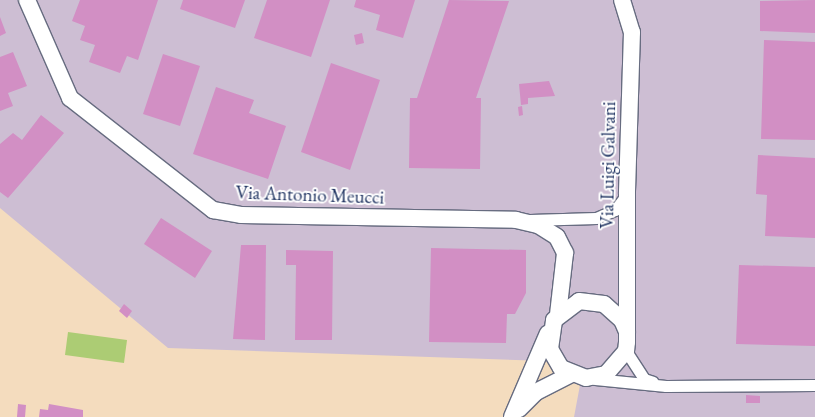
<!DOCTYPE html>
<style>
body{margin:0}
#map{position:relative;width:815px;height:417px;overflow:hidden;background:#f4dcbe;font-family:"EB Garamond",serif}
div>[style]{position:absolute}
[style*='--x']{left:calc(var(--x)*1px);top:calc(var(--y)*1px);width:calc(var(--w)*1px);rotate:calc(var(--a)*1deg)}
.industrial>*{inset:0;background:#cdbed3}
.green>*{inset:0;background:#accc74}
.building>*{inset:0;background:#d28fc4}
.roads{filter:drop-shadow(1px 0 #676c80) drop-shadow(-1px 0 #676c80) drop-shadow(0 1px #676c80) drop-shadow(0 -1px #676c80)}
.minor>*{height:11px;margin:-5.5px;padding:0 5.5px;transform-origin:5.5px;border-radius:5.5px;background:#fff}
.secondary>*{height:16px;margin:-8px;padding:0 8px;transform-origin:8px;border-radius:8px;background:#fff}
span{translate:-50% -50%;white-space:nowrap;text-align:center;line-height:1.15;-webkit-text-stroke:4px #fff;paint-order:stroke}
.street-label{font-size:19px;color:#1b2f5e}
</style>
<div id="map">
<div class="industrial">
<div style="clip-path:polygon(0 0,815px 0,815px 417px,574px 417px,580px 385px,563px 380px,546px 361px,168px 348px,0 208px)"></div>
</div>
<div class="green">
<div style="clip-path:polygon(68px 332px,127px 340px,124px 363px,65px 355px)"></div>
</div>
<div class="building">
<div style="clip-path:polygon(80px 0,158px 0,138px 60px,127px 56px,120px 73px,89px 62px,95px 45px,80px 40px,85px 26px,72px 21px)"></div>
<div style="clip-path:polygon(183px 0,245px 0,235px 28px,180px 9px)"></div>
<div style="clip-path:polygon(267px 0,330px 0,311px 57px,254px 38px)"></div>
<div style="clip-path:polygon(356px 0,415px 0,403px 38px,376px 30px,380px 15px,354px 7px)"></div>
<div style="clip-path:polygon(449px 0,509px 1px,476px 98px,481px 98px,480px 169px,409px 168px,410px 98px,417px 98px)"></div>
<div style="clip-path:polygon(815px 0,815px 33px,760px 31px,760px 1px)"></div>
<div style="clip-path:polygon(0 17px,6px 33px,0 36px)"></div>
<div style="clip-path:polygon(362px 33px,364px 43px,356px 45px,354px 35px)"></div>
<div style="clip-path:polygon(764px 40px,815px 42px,815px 140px,761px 139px)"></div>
<div style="clip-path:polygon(13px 52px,27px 86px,8px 93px,13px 106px,0 111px,0 57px)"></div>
<div style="clip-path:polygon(163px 54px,200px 66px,180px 126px,143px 114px)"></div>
<div style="clip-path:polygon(331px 63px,380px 80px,350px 170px,301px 152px)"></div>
<div style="clip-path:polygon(549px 81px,555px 96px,528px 98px,528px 104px,521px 105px,519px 84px)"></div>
<div style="clip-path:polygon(216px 87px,254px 100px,249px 113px,286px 126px,268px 179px,193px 154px)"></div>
<div style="clip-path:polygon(522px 106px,523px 115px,519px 116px,518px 107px)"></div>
<div style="clip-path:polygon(41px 115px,64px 133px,8px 198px,0 192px,0 144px,13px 133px,22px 140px)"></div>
<div style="clip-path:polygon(758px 155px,815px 158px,815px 238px,765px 236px,767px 195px,756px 194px)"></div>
<div style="clip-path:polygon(161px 218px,212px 251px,195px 278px,144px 244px)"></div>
<div style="clip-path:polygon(241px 245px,266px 245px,265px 340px,233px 339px)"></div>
<div style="clip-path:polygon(431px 248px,526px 250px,526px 293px,515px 314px,507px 314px,506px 343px,429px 342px)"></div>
<div style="clip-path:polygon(286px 250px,333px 251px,332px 340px,295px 340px,296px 265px,286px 265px)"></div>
<div style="clip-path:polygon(739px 265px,815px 267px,815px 346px,736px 344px)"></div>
<div style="clip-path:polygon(124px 304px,132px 311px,127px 318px,119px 311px)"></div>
<div style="clip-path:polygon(746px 395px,760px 396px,760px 403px,746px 403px)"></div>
<div style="clip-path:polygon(18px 404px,26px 405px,25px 417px,17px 417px)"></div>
<div style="clip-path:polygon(49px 404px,83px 410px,83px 417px,39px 417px,40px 409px,48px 410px)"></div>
</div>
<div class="roads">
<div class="minor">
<div style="--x:530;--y:220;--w:66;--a:-1.7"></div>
<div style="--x:596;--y:218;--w:21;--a:-23"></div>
<div style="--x:615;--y:210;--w:20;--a:-53"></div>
<div style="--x:626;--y:351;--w:33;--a:57"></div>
<div style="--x:644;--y:379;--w:9;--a:18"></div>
<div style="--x:595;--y:379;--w:71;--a:5.6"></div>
<div style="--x:666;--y:386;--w:149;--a:-0.4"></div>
</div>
<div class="secondary">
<div style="--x:27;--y:0;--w:107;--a:66.3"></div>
<div style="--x:70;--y:98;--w:182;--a:38.1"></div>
<div style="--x:213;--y:210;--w:28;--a:10"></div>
<div style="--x:241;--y:215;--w:275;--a:1"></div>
<div style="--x:516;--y:220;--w:23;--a:13"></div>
<div style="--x:538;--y:225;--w:22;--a:32"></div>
<div style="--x:557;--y:237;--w:18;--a:63"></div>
<div style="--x:565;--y:253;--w:61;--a:96.5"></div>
<div style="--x:622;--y:0;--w:34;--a:73"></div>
<div style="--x:632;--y:32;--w:162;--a:91.8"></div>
<div style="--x:627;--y:194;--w:148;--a:90"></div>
<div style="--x:627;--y:342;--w:9;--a:96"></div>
<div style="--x:626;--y:351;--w:30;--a:131"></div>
<div style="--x:606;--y:374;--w:20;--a:169"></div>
<div style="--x:586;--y:378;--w:27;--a:-158"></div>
<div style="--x:561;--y:368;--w:22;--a:-120"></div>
<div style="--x:550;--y:349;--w:29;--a:-82"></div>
<div style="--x:554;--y:320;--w:31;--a:-37"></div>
<div style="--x:579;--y:301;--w:25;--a:7"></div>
<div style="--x:604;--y:304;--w:24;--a:42"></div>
<div style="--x:622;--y:320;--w:13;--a:67"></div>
<div style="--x:519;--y:409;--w:24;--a:-45"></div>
<div style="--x:536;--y:392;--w:39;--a:-27"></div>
<div style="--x:512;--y:417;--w:91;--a:-66.8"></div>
</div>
</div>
<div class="street-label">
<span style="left:608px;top:165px;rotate:-89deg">Via Luigi Galvani</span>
<span style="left:310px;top:195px;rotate:2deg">Via Antonio Meucci</span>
</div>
</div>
